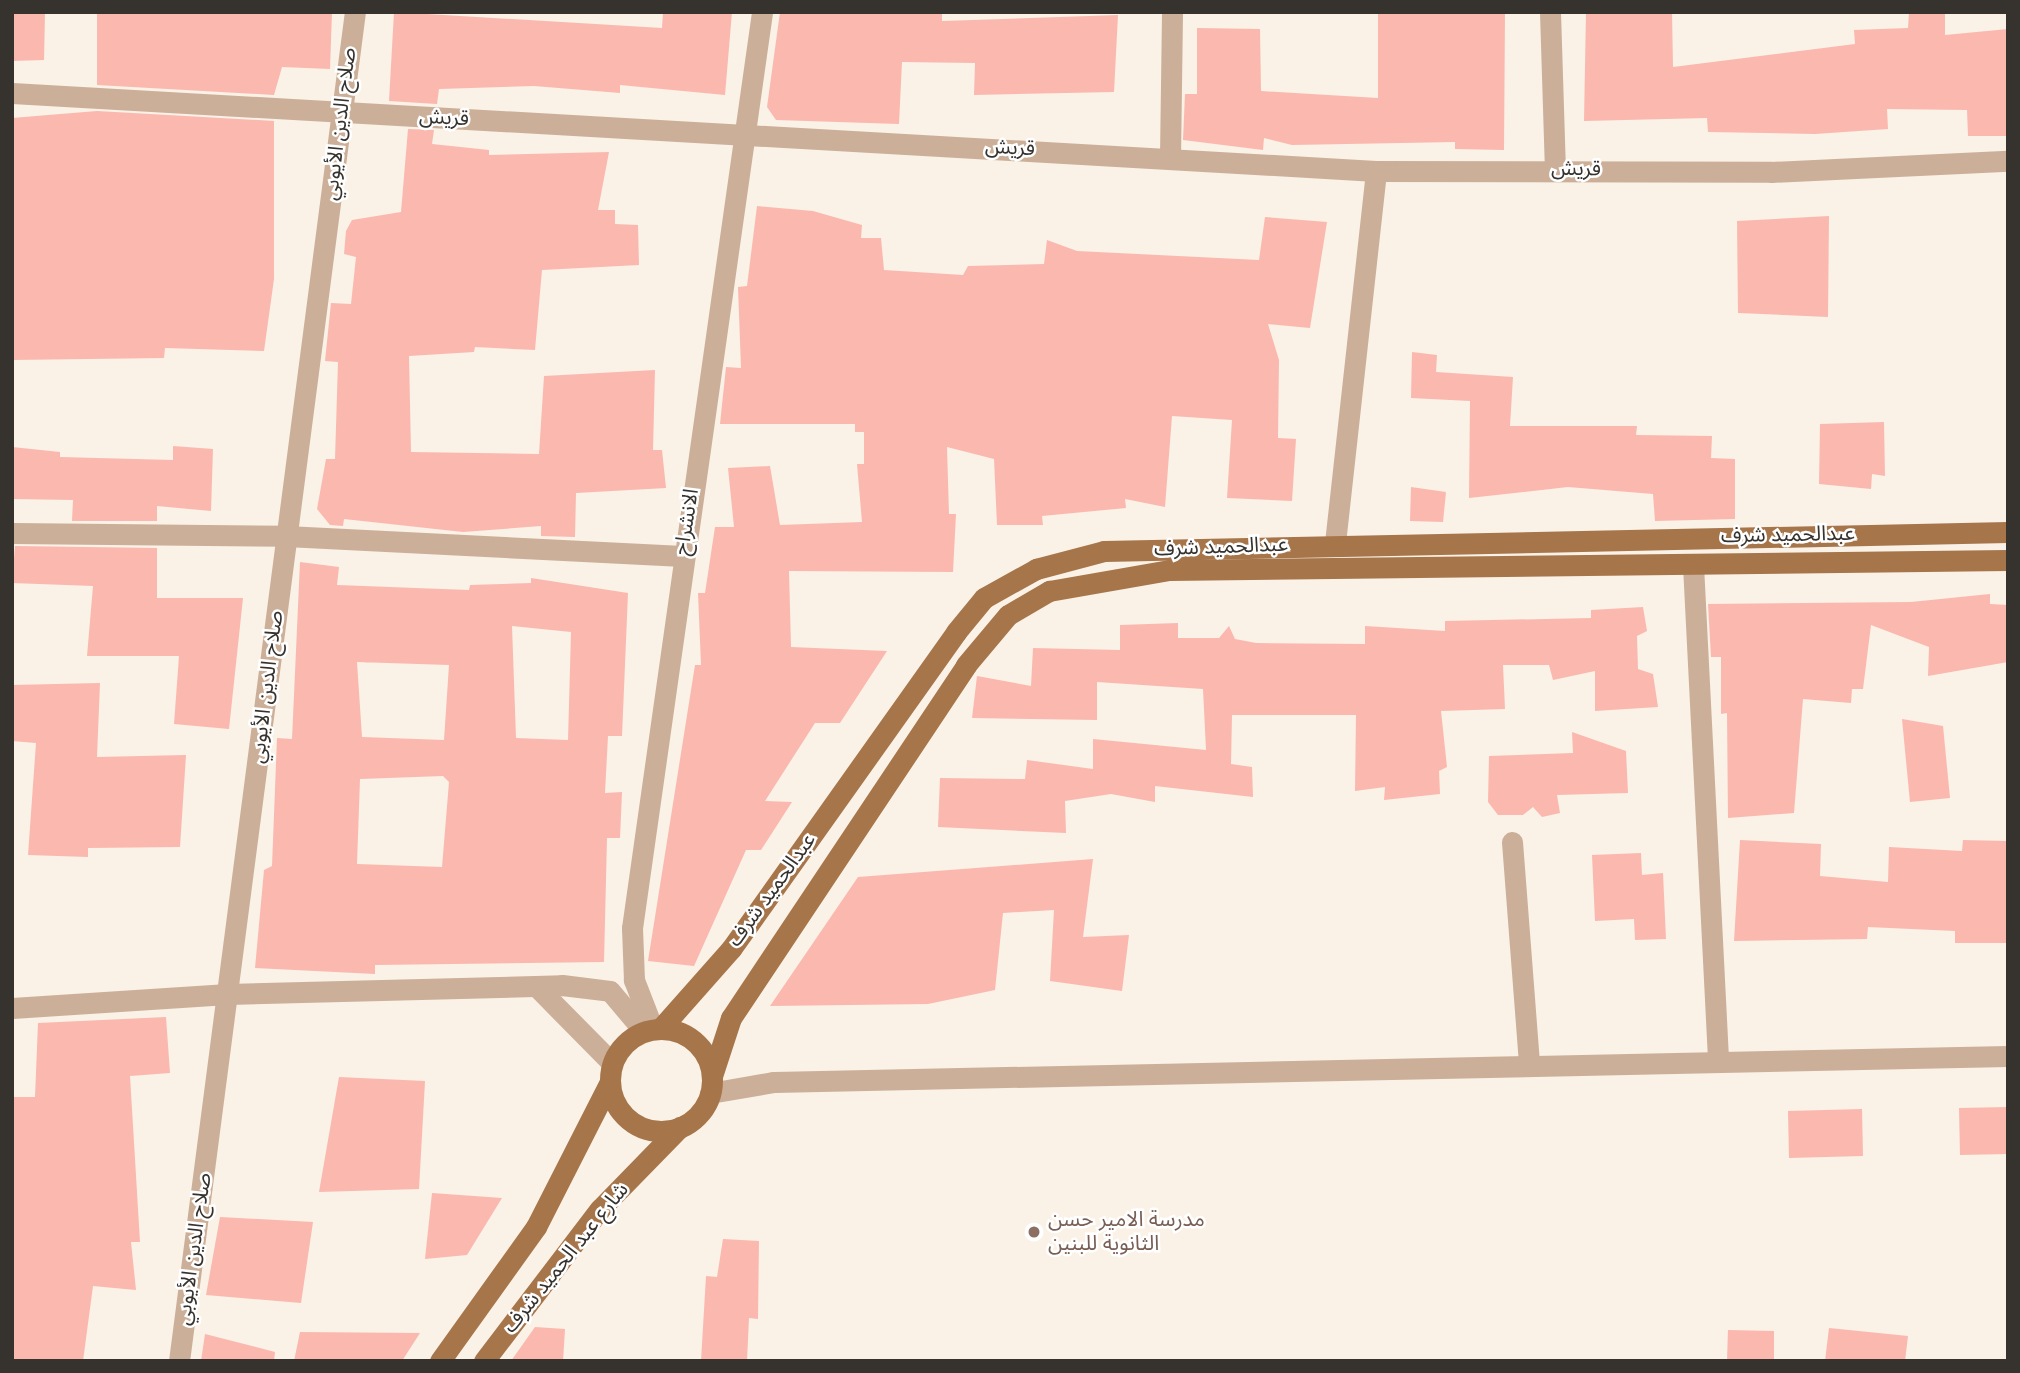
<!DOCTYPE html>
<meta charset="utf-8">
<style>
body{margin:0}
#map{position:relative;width:2020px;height:1373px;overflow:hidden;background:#faf1e7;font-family:"Varela Round","Noto Sans Arabic",sans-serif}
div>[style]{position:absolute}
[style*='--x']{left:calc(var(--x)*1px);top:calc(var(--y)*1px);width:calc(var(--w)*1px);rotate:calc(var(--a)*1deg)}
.building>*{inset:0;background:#fbb8ae}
.minor>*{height:21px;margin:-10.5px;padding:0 10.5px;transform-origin:10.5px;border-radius:10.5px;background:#cbaf98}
.primary>*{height:21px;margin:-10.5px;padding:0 10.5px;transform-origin:10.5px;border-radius:10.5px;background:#a6754a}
.primary>.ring{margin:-10.5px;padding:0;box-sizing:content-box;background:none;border:21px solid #a6754a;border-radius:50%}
.dots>*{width:19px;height:19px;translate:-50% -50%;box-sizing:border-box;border:4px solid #fff;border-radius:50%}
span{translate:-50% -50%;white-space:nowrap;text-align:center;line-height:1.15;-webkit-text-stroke:5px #fff;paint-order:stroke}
.street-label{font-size:21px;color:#36332f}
.education-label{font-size:21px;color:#785e54}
.left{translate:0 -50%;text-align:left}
.frame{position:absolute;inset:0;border:14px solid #36332f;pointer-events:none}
</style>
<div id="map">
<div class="building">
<div style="clip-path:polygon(12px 12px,45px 12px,44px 60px,12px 61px)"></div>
<div style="clip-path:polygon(97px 12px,332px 12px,330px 69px,282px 67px,274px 95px,97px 85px)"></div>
<div style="clip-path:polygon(394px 12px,662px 28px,663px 12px,732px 12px,725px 95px,620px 85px,620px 93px,534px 86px,439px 89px,437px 104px,389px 101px)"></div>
<div style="clip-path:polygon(780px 12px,942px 12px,942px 21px,1118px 15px,1114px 92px,974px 95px,975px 63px,902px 62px,899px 124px,776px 120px,767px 107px)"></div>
<div style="clip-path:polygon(1378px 12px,1505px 12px,1504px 150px,1455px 149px,1455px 142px,1292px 145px,1264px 138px,1263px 150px,1183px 140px,1185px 94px,1197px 94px,1197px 28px,1260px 29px,1261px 91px,1378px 98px)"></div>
<div style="clip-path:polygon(1586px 12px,1672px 12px,1673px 67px,1855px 44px,1854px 30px,1908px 28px,1909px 12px,1945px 12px,1945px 35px,2008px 29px,2008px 136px,1968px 136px,1967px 110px,1887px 109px,1888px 129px,1815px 134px,1708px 132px,1707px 118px,1584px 121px)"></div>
<div style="clip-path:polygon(97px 111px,274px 121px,274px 279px,264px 351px,165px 348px,164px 358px,12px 360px,12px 118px)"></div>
<div style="clip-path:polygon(408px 129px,434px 130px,432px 144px,489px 150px,489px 155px,609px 152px,598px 210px,615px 210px,615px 224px,638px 225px,639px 265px,542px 270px,535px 350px,475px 347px,474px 352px,409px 356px,411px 452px,539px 454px,544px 376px,655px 370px,653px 450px,662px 450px,666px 488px,576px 493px,575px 537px,541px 536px,541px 526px,463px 532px,344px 519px,343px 526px,330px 525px,317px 509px,326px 459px,335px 459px,338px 362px,325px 361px,331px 303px,351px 304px,356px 257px,344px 254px,346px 231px,352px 220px,401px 212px)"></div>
<div style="clip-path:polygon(757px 206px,813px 211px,862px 225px,861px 238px,881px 238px,884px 270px,963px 275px,968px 266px,1044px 264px,1047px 240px,1077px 251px,1259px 260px,1265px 217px,1327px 222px,1310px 328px,1268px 324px,1279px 360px,1278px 438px,1296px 439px,1292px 501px,1227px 498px,1232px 420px,1172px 416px,1165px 507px,1125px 499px,1126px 508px,1042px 516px,1043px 525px,997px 525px,994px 459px,947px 447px,949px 514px,956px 514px,953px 572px,789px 571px,791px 647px,887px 651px,840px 723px,815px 723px,765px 801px,792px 802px,761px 850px,746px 850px,694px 966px,648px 961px,695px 665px,701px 665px,698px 593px,705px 593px,715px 527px,734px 527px,728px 468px,770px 466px,780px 525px,862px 522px,857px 464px,864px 464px,864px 432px,855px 432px,855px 424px,720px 424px,726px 367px,741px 368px,738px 287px,747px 286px)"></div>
<div style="clip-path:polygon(1829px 216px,1828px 317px,1738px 313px,1737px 221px)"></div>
<div style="clip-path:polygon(1412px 352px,1437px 355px,1436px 372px,1513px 377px,1510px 426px,1637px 426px,1636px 435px,1712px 436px,1711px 458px,1735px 459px,1735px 519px,1655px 521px,1653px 494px,1568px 487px,1469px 498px,1470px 401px,1411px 398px)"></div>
<div style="clip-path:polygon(1884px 422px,1885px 476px,1872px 474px,1871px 489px,1819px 484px,1820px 424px)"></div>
<div style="clip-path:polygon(173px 446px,213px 449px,211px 511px,157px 506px,157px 521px,72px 521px,73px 500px,12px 499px,12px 447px,60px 452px,60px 457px,173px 460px)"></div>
<div style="clip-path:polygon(1411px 487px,1446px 492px,1443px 522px,1410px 521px)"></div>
<div style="clip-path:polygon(15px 546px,157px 548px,157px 598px,243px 598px,229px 729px,174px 724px,179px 656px,87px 656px,93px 586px,12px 583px)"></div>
<div style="clip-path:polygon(evenodd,300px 562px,339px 567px,337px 585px,469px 590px,470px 585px,531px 583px,531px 578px,628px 593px,622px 736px,608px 736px,605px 793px,622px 792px,620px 838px,607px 838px,604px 962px,375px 965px,375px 974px,255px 968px,264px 870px,272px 866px,277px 738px,292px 739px,300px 562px,512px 626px,571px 632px,568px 740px,516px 738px,512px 626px,300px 562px,357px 662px,449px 665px,444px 740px,362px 737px,357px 662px,300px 562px,443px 776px,449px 782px,442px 867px,357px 864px,360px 779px,443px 776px)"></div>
<div style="clip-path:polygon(1990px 594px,1990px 604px,2008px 605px,2008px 662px,1928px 676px,1929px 647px,1871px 625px,1863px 689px,1852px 689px,1851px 703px,1803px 699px,1794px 813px,1728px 818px,1727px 713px,1721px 714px,1721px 657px,1711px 657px,1708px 604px,1911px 602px)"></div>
<div style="clip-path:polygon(1643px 607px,1647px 631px,1637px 636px,1638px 669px,1653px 674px,1658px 707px,1595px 711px,1595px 671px,1553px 680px,1549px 665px,1503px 665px,1505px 709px,1441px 711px,1447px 767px,1439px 771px,1440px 794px,1384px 800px,1385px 787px,1355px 791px,1356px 715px,1232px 715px,1231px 764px,1252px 767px,1253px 797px,1155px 786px,1155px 802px,1111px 794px,1065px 801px,1066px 833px,938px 827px,940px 778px,1025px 779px,1027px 760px,1093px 769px,1093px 739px,1206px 750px,1203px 689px,1097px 682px,1097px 720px,972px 718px,977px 676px,1031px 686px,1033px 648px,1120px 650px,1120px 625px,1178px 623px,1178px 638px,1219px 638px,1229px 626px,1235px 639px,1256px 643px,1365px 644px,1365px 626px,1445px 631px,1445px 621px,1591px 618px,1591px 610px)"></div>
<div style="clip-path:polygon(100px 683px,97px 757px,186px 755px,180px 847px,88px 848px,88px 857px,28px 855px,36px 743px,12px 741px,12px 685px)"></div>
<div style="clip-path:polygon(1902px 719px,1943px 726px,1950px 798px,1910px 802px)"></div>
<div style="clip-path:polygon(1572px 732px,1626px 751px,1628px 793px,1557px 795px,1560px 813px,1542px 817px,1533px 807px,1523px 815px,1498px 815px,1488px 802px,1489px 756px,1573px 753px)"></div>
<div style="clip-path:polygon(1740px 840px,1821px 844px,1820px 876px,1888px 882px,1889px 847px,1962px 851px,1963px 840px,2008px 841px,2008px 943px,1955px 943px,1955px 931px,1868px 927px,1867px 939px,1734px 941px)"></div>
<div style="clip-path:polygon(1641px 853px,1642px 875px,1663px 873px,1666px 939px,1635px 940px,1634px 919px,1595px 921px,1592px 855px)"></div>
<div style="clip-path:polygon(1093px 859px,1083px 937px,1129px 935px,1122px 991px,1050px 981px,1054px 910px,1003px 913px,995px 990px,928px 1004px,770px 1006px,858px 877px)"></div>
<div style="clip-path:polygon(166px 1017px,170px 1073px,130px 1076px,140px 1242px,131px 1242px,136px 1290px,93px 1286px,83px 1361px,12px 1361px,12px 1097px,35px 1097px,38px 1023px)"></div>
<div style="clip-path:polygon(339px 1077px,425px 1081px,419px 1189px,319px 1192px)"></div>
<div style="clip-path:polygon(2008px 1107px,2008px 1154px,1960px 1155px,1959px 1108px)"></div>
<div style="clip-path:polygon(1862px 1109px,1863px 1156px,1789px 1158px,1788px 1111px)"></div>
<div style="clip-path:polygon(432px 1193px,502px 1198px,467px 1255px,425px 1259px)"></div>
<div style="clip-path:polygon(220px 1217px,313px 1222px,301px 1303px,206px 1295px)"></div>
<div style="clip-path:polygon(723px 1239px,759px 1241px,758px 1319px,749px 1318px,747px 1361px,701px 1361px,706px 1276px,717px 1277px)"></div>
<div style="clip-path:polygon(535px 1327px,565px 1329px,563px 1361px,511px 1361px)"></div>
<div style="clip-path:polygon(1829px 1328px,1908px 1336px,1905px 1361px,1825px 1361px)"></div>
<div style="clip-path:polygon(1728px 1330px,1774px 1331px,1774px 1361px,1727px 1361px)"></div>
<div style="clip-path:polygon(300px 1332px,420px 1333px,402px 1361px,294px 1361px)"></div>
<div style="clip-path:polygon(205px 1334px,275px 1352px,274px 1361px,201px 1361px)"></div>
</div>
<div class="minor">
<div style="--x:1550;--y:12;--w:156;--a:88.2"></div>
<div style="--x:12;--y:93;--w:1366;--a:3.27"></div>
<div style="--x:1376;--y:171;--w:395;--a:0.1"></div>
<div style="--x:1771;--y:172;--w:237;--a:-2.7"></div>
<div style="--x:1170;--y:157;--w:145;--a:-89.2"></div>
<div style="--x:12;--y:533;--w:274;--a:0.6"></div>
<div style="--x:286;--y:536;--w:397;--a:2.9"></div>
<div style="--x:1335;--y:543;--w:374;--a:-83.7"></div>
<div style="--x:1693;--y:565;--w:494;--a:87.1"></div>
<div style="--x:1512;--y:842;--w:223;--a:85.6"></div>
<div style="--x:537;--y:987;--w:107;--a:45.4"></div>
<div style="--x:12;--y:1008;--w:216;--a:-3.7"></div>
<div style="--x:228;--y:994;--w:334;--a:-1.5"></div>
<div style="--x:562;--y:985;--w:48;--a:7.1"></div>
<div style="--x:610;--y:991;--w:50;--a:49.9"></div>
<div style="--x:653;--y:1029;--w:53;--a:-111.2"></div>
<div style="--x:634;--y:980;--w:52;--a:-92.2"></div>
<div style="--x:632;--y:928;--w:925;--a:-81.92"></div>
<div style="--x:710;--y:1093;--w:65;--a:-9.8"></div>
<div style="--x:774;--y:1082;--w:1234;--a:-1.21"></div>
<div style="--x:179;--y:1361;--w:1360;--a:-82.57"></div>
</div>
<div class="primary">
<div style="--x:661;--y:1028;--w:106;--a:-48.5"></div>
<div style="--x:731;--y:949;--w:389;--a:-54.6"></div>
<div style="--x:956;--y:632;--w:44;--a:-50.5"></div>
<div style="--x:984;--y:598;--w:60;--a:-29.1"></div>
<div style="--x:1036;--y:569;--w:70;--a:-14.8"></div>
<div style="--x:1104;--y:551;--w:904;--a:-1.2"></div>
<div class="ring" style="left:610px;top:1029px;width:81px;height:81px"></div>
<div style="--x:712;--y:1076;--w:61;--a:-71.9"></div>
<div style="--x:731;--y:1018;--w:424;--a:-56.3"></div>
<div style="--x:966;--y:665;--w:65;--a:-50"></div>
<div style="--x:1008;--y:615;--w:48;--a:-30.3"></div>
<div style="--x:1049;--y:591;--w:122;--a:-9.9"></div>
<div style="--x:1169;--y:570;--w:839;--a:-0.68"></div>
<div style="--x:440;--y:1361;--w:165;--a:-54.4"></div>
<div style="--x:536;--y:1227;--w:161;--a:-63"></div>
<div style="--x:484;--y:1361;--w:191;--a:-52.7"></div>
<div style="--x:600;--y:1209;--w:115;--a:-45.7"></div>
</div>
<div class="dots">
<div style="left:1034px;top:1232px;background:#8d6e63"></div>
</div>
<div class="street-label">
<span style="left:444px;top:118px;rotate:3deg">قريش</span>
<span style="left:340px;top:124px;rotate:-83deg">صلاح الدين الأيوبي</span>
<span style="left:1010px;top:148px;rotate:3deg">قريش</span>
<span style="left:1576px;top:169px;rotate:1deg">قريش</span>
<span style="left:687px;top:522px;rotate:-81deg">الانشراح</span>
<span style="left:1788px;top:535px;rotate:-1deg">عبدالحميد شرف</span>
<span style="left:1221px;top:547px;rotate:-2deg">عبدالحميد شرف</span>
<span style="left:267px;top:687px;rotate:-83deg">صلاح الدين الأيوبي</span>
<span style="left:772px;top:890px;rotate:-54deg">عبدالحميد شرف</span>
<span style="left:194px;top:1249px;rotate:-82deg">صلاح الدين الأيوبي</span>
<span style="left:566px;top:1258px;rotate:-51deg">شارع عبد الحميد شرف</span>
</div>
<div class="education-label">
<span class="left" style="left:1048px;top:1232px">مدرسة الامير حسن<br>الثانوية للبنين</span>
</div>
<div class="frame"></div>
</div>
